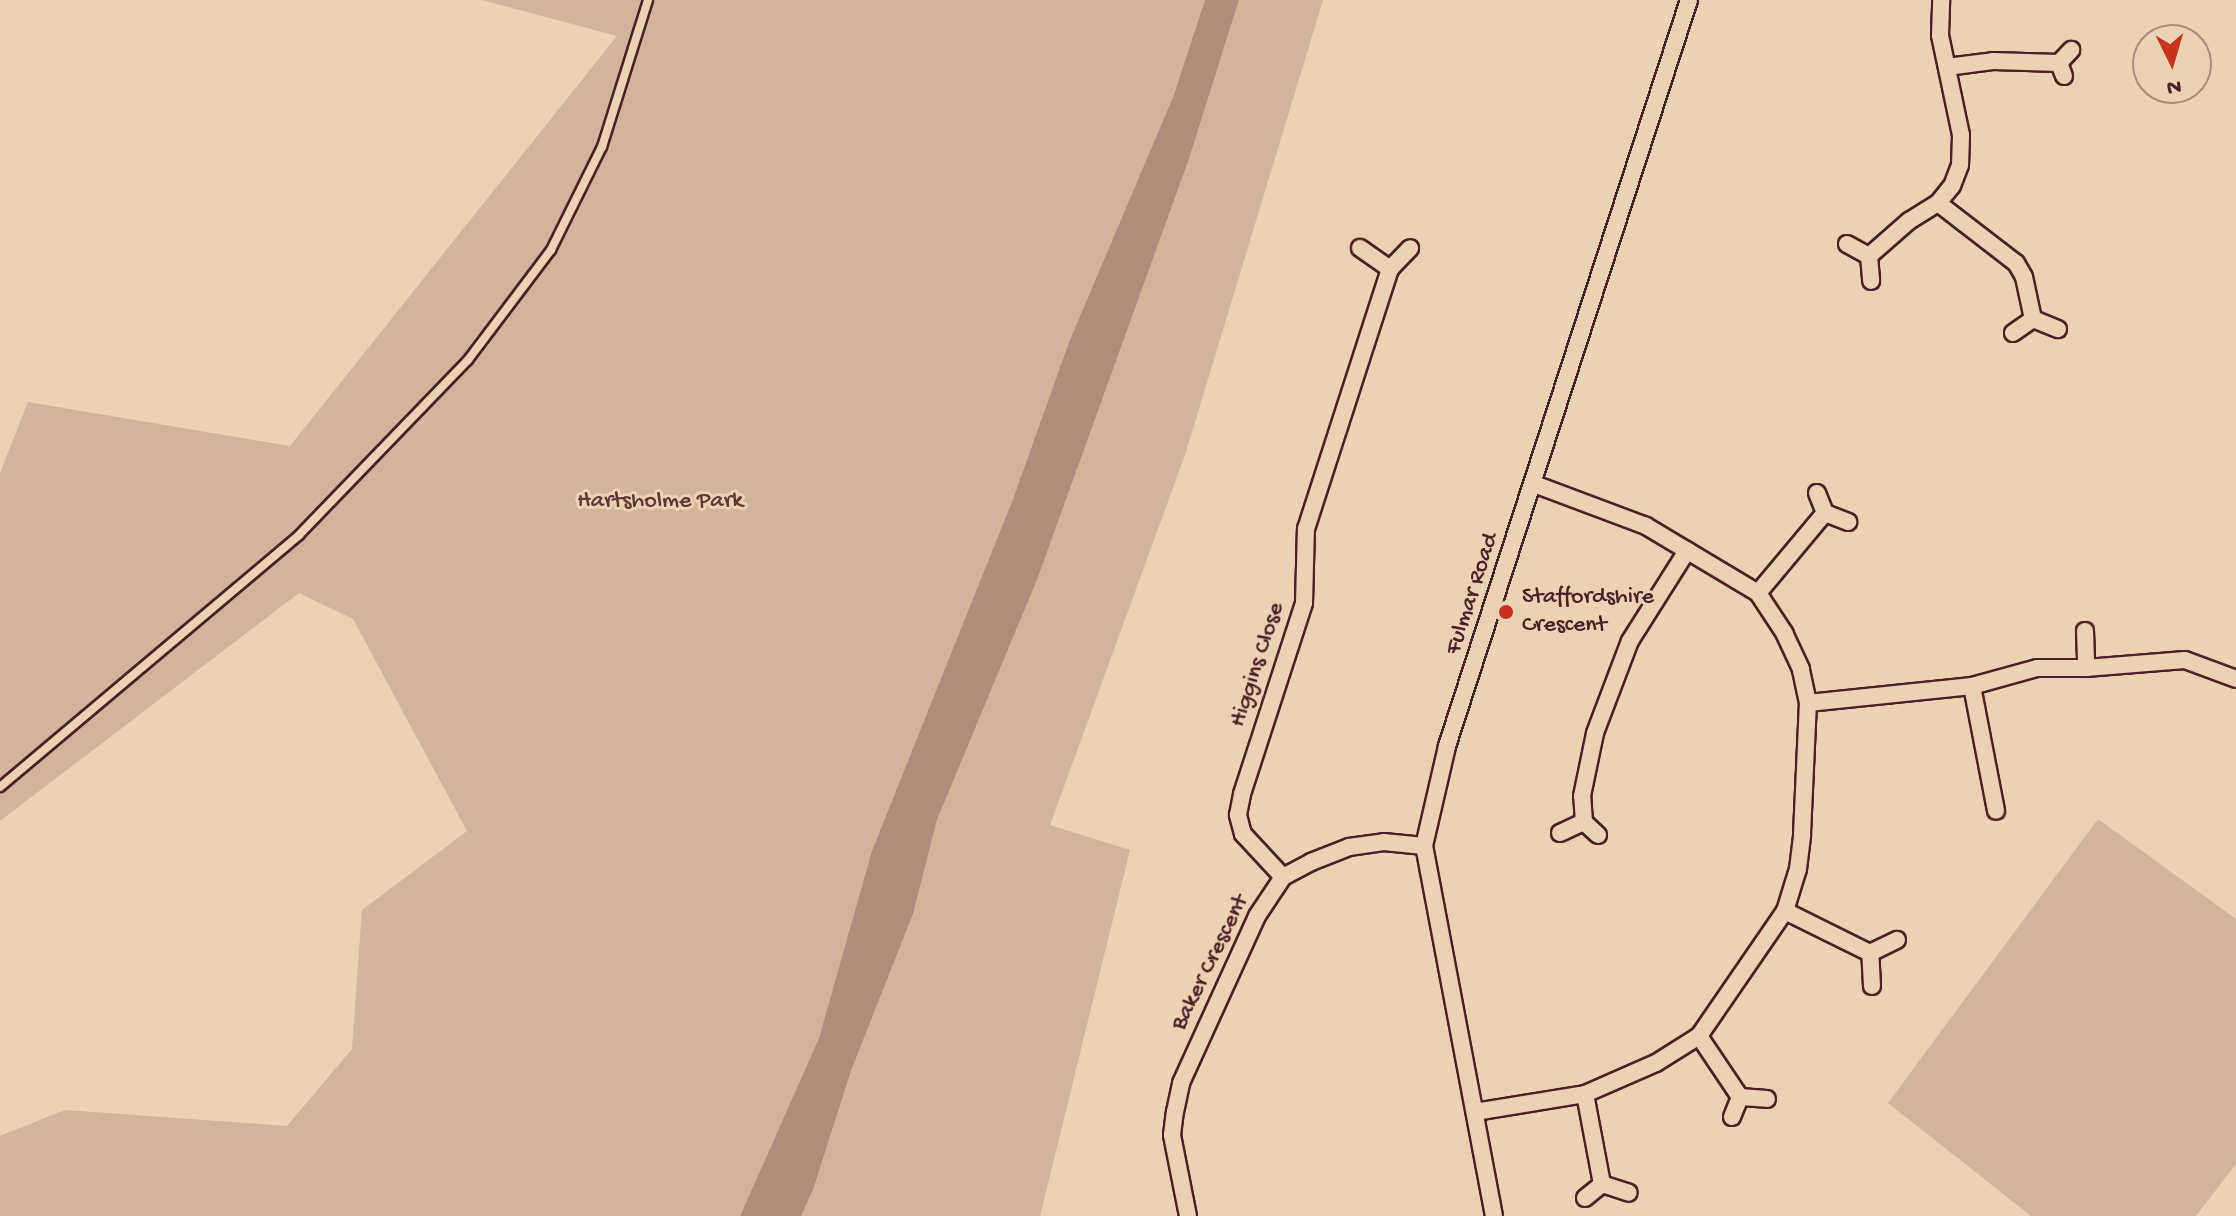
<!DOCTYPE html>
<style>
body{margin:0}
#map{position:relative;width:2236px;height:1216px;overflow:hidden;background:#e9d3b2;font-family:"Gochi Hand",sans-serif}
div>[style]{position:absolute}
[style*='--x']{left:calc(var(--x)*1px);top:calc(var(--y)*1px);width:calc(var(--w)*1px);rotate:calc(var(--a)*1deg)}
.green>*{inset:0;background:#cfb59c}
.water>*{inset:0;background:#ac8e7f}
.roads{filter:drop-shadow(2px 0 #4a1f2b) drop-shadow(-2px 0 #4a1f2b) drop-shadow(0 2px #4a1f2b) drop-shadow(0 -2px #4a1f2b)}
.service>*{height:8px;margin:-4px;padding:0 4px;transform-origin:4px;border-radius:4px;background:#e9d3b2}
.minor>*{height:16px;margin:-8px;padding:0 8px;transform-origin:8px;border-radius:8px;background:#e9d3b2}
.dots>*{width:22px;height:22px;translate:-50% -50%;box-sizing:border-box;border:4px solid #e9d3b2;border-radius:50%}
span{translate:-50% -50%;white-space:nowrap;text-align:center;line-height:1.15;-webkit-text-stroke:6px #e9d3b2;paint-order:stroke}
.park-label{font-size:24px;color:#5e363c}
.street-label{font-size:24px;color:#4a1f2b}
.poi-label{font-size:24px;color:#4a1f2b}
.left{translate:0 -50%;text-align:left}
.north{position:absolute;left:2132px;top:24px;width:80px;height:80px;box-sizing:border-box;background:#e9d3b2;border:2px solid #a98b7c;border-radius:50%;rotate:175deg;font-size:22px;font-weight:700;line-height:32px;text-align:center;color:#4a1f2b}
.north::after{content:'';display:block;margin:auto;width:28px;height:36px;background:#c8321e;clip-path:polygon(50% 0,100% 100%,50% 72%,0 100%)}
</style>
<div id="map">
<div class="green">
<div style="clip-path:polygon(482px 0,1205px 0,1173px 97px,1069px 342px,1013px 499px,873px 851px,819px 1038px,740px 1216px,0 1216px,0 1136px,65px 1110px,287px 1126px,352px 1049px,362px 910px,467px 831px,353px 619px,299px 593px,0 821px,0 473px,28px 402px,290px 446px,617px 36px)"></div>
<div style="clip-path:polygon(1239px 0,1323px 0,1185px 455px,1050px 825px,1130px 850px,1040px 1216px,801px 1216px,813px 1190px,851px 1071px,913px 914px,937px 820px,1037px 580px,1189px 159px)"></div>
<div style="clip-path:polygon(2098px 819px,2236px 919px,2236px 1164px,2196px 1216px,2031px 1216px,1888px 1103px)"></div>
</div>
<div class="water">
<div style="clip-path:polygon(1205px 0,1239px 0,1189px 159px,1037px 580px,937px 820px,913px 914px,851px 1071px,813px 1190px,801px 1216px,740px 1216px,819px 1038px,872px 851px,1013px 499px,1069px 342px,1173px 97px)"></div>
</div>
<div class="roads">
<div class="service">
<div style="--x:0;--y:787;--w:391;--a:-40.1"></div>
<div style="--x:299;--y:535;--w:243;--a:-46"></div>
<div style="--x:468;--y:360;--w:138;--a:-53"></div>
<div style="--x:551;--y:250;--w:115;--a:-63.7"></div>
<div style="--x:602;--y:147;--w:154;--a:-72.6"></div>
</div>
<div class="minor">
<div style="--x:1947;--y:67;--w:46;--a:-7.4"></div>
<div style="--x:1993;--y:61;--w:66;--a:1.7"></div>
<div style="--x:2064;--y:76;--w:14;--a:-111"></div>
<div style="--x:2059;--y:63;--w:18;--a:-47"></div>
<div style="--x:1938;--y:203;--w:98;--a:37.6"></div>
<div style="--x:2016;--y:263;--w:16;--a:60"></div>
<div style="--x:2024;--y:277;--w:43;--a:77.9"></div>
<div style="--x:1847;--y:244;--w:25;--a:29"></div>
<div style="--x:1869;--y:256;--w:25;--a:85"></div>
<div style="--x:1360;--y:248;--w:37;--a:35"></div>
<div style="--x:1869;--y:256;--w:53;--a:-41.2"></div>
<div style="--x:1909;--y:221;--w:34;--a:-32"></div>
<div style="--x:1938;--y:203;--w:22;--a:-51"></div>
<div style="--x:1952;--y:186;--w:22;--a:-69"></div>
<div style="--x:1960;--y:165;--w:30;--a:-88"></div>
<div style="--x:1961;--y:135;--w:102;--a:-101.9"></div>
<div style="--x:1940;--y:35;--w:35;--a:-88"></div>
<div style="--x:2013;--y:333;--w:24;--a:-35"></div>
<div style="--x:2033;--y:319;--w:27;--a:22"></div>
<div style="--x:1817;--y:493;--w:22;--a:68"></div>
<div style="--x:1825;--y:513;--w:25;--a:21"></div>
<div style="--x:1758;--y:593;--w:104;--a:-50.1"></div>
<div style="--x:2085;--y:631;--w:37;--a:88"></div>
<div style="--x:1972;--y:686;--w:127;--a:79.1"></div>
<div style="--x:1808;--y:703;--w:165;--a:-5.9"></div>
<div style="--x:1972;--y:686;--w:67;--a:-15.5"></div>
<div style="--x:2037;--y:668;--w:49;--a:0"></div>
<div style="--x:2086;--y:668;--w:99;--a:-4.6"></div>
<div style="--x:2185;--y:660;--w:54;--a:20.4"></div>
<div style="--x:1560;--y:833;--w:26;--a:-25"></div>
<div style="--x:1598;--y:835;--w:19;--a:-137"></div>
<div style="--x:1584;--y:822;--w:26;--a:-94"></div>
<div style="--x:1582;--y:796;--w:64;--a:-78.3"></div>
<div style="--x:1595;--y:733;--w:98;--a:-69.2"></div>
<div style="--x:1630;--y:641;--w:107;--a:-57.7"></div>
<div style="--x:1283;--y:877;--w:59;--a:-132.9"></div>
<div style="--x:1243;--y:834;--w:20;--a:-105"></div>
<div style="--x:1238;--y:815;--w:21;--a:-79"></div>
<div style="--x:1242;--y:794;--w:201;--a:-72"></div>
<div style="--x:1304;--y:603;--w:74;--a:-88.5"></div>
<div style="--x:1306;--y:529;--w:273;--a:-72.1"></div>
<div style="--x:1390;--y:269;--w:29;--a:-46"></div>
<div style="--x:1785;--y:911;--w:95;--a:26.3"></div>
<div style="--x:1872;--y:986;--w:33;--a:-93"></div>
<div style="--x:1870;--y:953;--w:30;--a:-26"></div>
<div style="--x:1699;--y:1036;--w:73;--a:56.1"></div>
<div style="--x:1585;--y:1094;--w:92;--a:79.3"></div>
<div style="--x:1475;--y:1112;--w:111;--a:-9.3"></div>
<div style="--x:1585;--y:1094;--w:77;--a:-23.6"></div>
<div style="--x:1656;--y:1063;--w:51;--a:-32.1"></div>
<div style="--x:1699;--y:1036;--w:152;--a:-55.5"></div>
<div style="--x:1785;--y:911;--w:44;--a:-72.8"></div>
<div style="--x:1798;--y:869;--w:35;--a:-83"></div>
<div style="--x:1802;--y:834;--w:131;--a:-87.4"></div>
<div style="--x:1808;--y:703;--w:35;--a:-102"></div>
<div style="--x:1801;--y:669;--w:38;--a:-115"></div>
<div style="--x:1785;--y:634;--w:49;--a:-123.4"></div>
<div style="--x:1758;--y:593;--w:131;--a:-149.1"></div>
<div style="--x:1646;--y:526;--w:120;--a:-159.4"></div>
<div style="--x:1732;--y:1117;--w:22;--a:-68"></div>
<div style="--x:1740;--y:1097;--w:27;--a:4"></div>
<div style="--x:1585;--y:1198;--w:22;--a:-39"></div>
<div style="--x:1602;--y:1184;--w:28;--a:18"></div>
<div style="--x:1188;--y:1216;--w:83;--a:-101.2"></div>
<div style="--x:1172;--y:1135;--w:23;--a:-83"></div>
<div style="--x:1175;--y:1112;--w:30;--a:-78"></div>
<div style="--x:1181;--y:1083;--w:183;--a:-65.5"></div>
<div style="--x:1257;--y:916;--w:47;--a:-56.3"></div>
<div style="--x:1283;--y:877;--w:32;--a:-28"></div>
<div style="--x:1311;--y:862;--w:41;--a:-21.5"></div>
<div style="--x:1349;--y:847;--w:35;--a:-8"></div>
<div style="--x:1384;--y:842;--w:40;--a:5.7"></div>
<div style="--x:1494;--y:1216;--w:377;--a:-100.7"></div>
<div style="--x:1424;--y:846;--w:103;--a:-77"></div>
<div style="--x:1447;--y:746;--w:784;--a:-72.03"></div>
</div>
</div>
<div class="dots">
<div style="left:1506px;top:612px;background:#c8321e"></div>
</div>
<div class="park-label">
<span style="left:660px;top:502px">Hartsholme Park</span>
</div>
<div class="street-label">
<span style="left:1473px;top:594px;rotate:-72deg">Fulmar Road</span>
<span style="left:1258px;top:665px;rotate:-72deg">Higgins Close</span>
<span style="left:1211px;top:963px;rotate:-64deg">Baker Crescent</span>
</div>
<div class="poi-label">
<span class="left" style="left:1522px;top:612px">Staffordshire<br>Crescent</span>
</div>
<div class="north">N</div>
</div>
